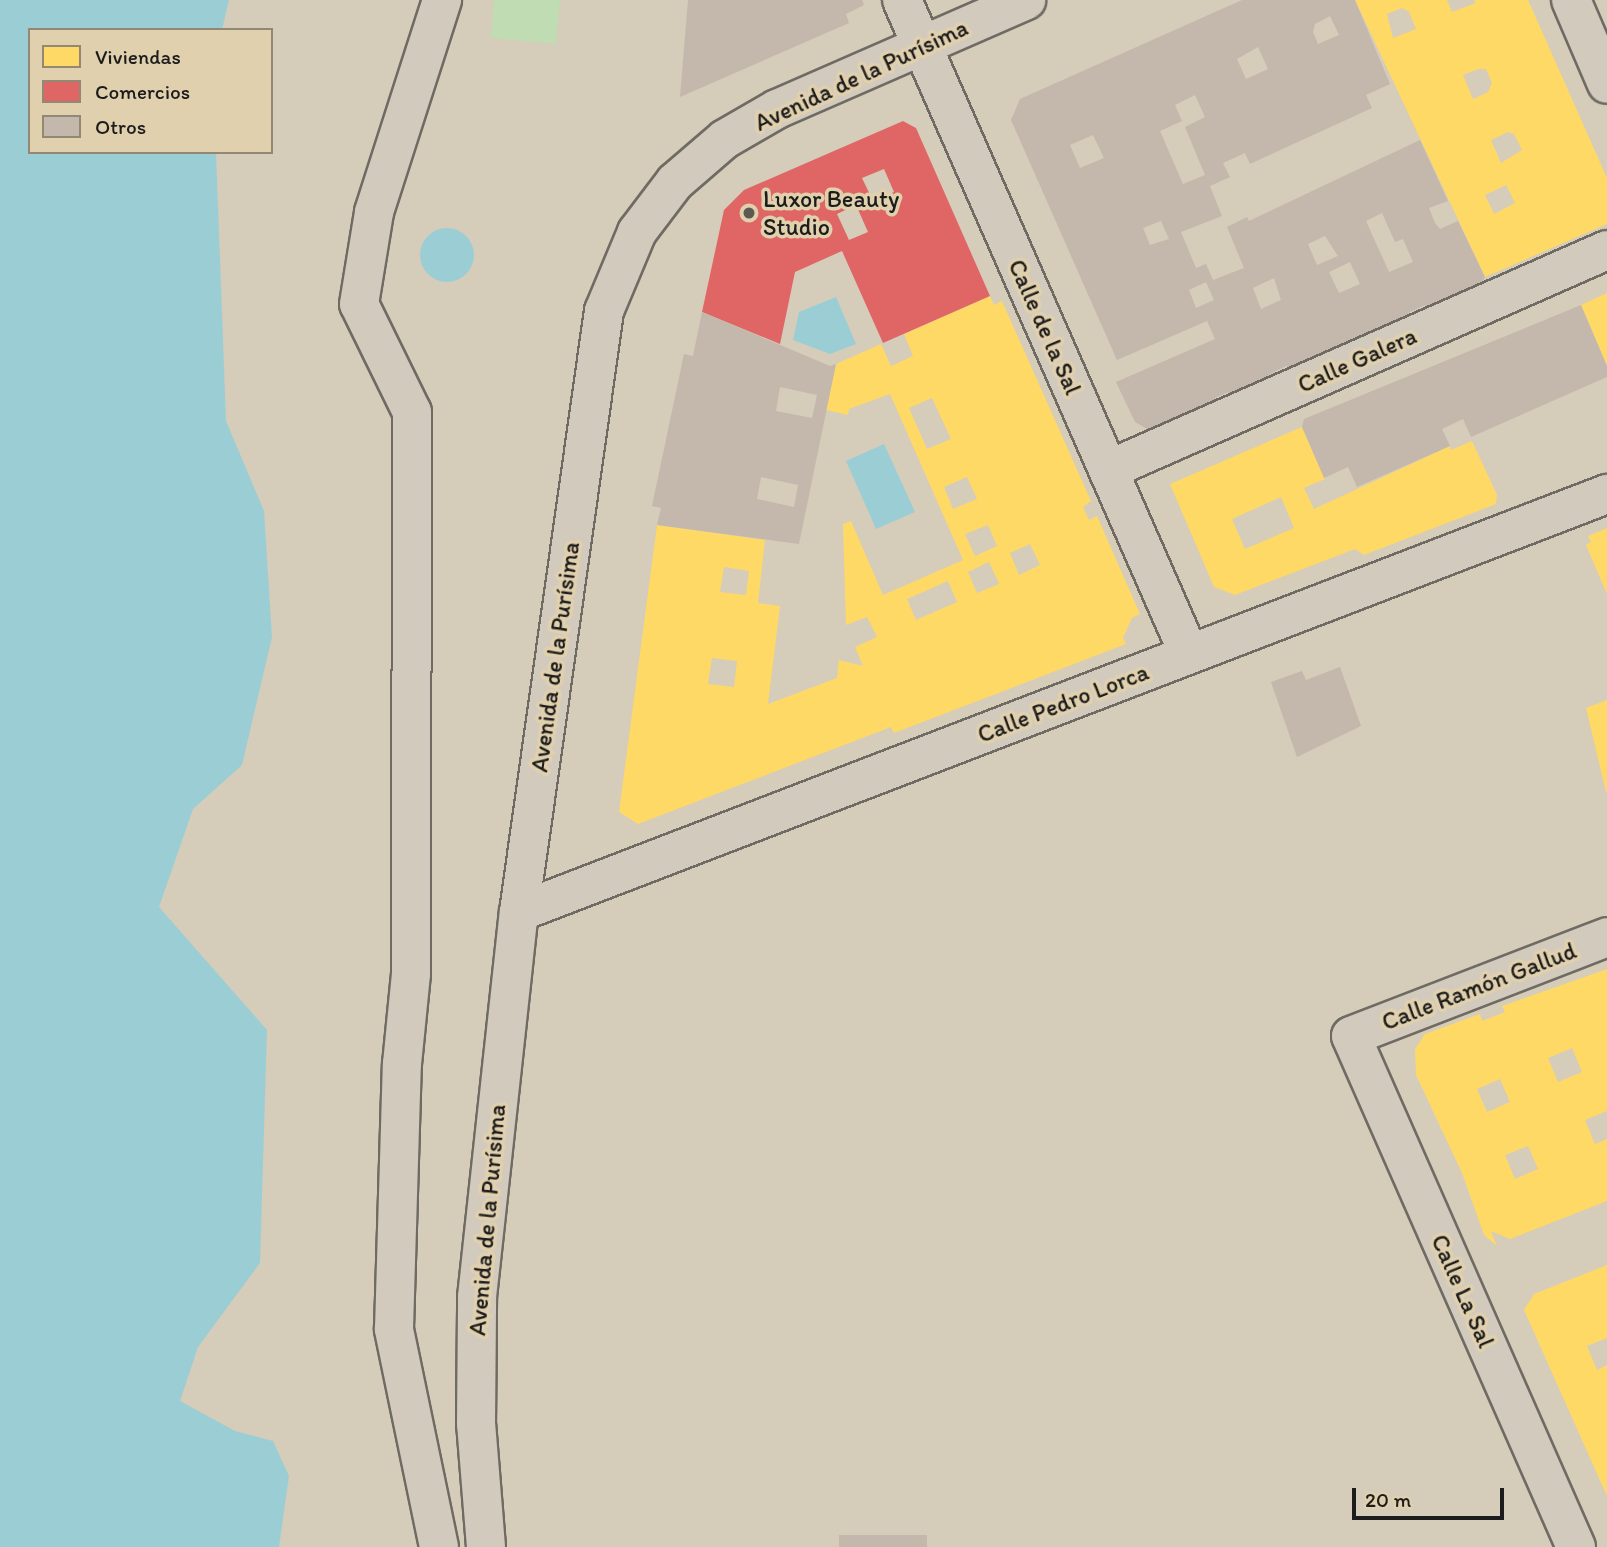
<!DOCTYPE html>
<meta charset="utf-8">
<style>
body{margin:0}
#map{position:relative;width:1607px;height:1547px;overflow:hidden;background:#d5ccb9;font-family:Itim,sans-serif}
div>[style]{position:absolute}
[style*='--x']{left:calc(var(--x)*1px);top:calc(var(--y)*1px);width:calc(var(--w)*1px);rotate:calc(var(--a)*1deg)}
.green>*{inset:0;background:#c0dcb2}
.water>*{inset:0;background:#9bced4}
.round{border-radius:50%}
.homes>*{inset:0;background:#ffd966}
.shops>*{inset:0;background:#e06666}
.building>*{inset:0;background:#c4b7ac}
.roads{filter:drop-shadow(2px 0 #6f6b63) drop-shadow(-2px 0 #6f6b63) drop-shadow(0 2px #6f6b63) drop-shadow(0 -2px #6f6b63)}
.pedestrian>*{height:38px;margin:-19px;padding:0 19px;transform-origin:19px;border-radius:19px;background:#d1cabd}
.minor>*{height:38px;margin:-19px;padding:0 19px;transform-origin:19px;border-radius:19px;background:#d1cabd}
.tertiary>*{height:38px;margin:-19px;padding:0 19px;transform-origin:19px;border-radius:19px;background:#d1cabd}
.dots>*{width:19px;height:19px;translate:-50% -50%;box-sizing:border-box;border:4px solid #e1d0ad;border-radius:50%}
span{translate:-50% -50%;white-space:nowrap;text-align:center;line-height:1.15;-webkit-text-stroke:7px #e1d0ad;paint-order:stroke}
.street-label{font-size:24px;color:#1c1c1c}
.poi-label{font-size:24px;color:#1c1c1c}
.left{translate:0 -50%;text-align:left}
.legend{position:absolute;left:28px;top:28px;width:245px;height:126px;box-sizing:border-box;background:#e1d0ad;border:2px solid #928873;margin:0;padding:9px 12px;list-style:none;font-size:21px;color:#1c1c1c}
.legend li{display:flex;align-items:center;gap:14px;height:35px}
.legend b{width:35px;border:2px solid #928873}
.scale{position:absolute;left:1352px;top:1488px;width:152px;height:32px;box-sizing:border-box;border:4px solid #1c1c1c;border-top:0;padding-left:9px;font-size:21px;line-height:24px;white-space:nowrap;color:#1c1c1c;-webkit-text-stroke:5px #e1d0ad;paint-order:stroke}
</style>
<div id="map">
<div class="green">
<div style="clip-path:polygon(494px 0,560px 0,556px 44px,491px 38px)"></div>
</div>
<div class="water">
<div style="clip-path:polygon(0 0,229px 0,222px 30px,30px 30px,30px 152px,216px 152px,226px 421px,264px 511px,272px 637px,242px 765px,193px 809px,159px 907px,267px 1030px,260px 1263px,198px 1347px,180px 1401px,235px 1431px,273px 1441px,289px 1476px,279px 1547px,0 1547px)"></div>
<div class="round" style="left:420px;top:228px;width:54px;height:54px"></div>
<div style="clip-path:polygon(836px 297px,856px 344px,830px 354px,793px 340px,799px 312px)"></div>
<div style="clip-path:polygon(884px 444px,915px 512px,876px 529px,846px 461px)"></div>
</div>
<div class="homes">
<div style="clip-path:polygon(evenodd,1355px 0,1447px 0,1452px 12px,1476px 3px,1474px 0,1528px 0,1607px 178px,1607px 224px,1485px 277px,1355px 0,1402px 8px,1409px 12px,1416px 29px,1393px 38px,1387px 14px,1402px 8px,1355px 0,1478px 69px,1486px 69px,1492px 83px,1488px 92px,1473px 99px,1463px 75px,1478px 69px,1355px 0,1508px 132px,1514px 134px,1522px 150px,1501px 163px,1491px 140px,1508px 132px,1355px 0,1506px 185px,1515px 203px,1494px 214px,1485px 195px,1506px 185px)"></div>
<div style="clip-path:polygon(1607px 293px,1607px 366px,1581px 305px)"></div>
<div style="clip-path:polygon(evenodd,990px 296px,994px 305px,1002px 301px,1091px 501px,1083px 507px,1089px 520px,1097px 516px,1140px 614px,1132px 618px,1123px 638px,1126px 644px,894px 733px,891px 727px,638px 824px,619px 812px,657px 525px,765px 540px,758px 603px,780px 606px,768px 704px,837px 678px,839px 660px,863px 666px,855px 647px,877px 637px,867px 617px,846px 625px,843px 524px,851px 521px,883px 595px,963px 560px,890px 394px,849px 409px,848px 415px,826px 410px,836px 364px,881px 344px,891px 366px,913px 356px,904px 334px,990px 296px,932px 398px,951px 439px,927px 449px,909px 408px,932px 398px,990px 296px,967px 477px,977px 499px,953px 509px,944px 487px,967px 477px,990px 296px,988px 525px,997px 546px,975px 556px,965px 534px,988px 525px,990px 296px,1030px 544px,1040px 565px,1019px 575px,1010px 553px,1030px 544px,990px 296px,989px 562px,999px 584px,977px 593px,968px 572px,989px 562px,990px 296px,724px 567px,749px 571px,746px 595px,720px 592px,724px 567px,990px 296px,948px 581px,957px 602px,916px 620px,907px 599px,948px 581px,990px 296px,712px 658px,737px 661px,734px 687px,708px 684px,712px 658px)"></div>
<div style="clip-path:polygon(evenodd,1302px 427px,1325px 479px,1304px 488px,1314px 509px,1450px 446px,1451px 450px,1472px 441px,1497px 495px,1496px 504px,1364px 555px,1355px 549px,1235px 595px,1214px 587px,1170px 484px,1302px 427px,1281px 497px,1294px 528px,1245px 549px,1232px 519px,1281px 497px)"></div>
<div style="clip-path:polygon(1607px 528px,1607px 594px,1586px 545px,1591px 542px,1588px 536px)"></div>
<div style="clip-path:polygon(1607px 700px,1607px 792px,1606px 792px,1586px 708px)"></div>
<div style="clip-path:polygon(evenodd,1607px 969px,1607px 1111px,1585px 1120px,1595px 1144px,1607px 1139px,1607px 1201px,1510px 1239px,1491px 1231px,1497px 1246px,1484px 1235px,1462px 1173px,1416px 1075px,1415px 1049px,1425px 1034px,1480px 1014px,1482px 1021px,1505px 1012px,1502px 1006px,1607px 969px,1572px 1048px,1582px 1072px,1558px 1082px,1548px 1058px,1572px 1048px,1607px 969px,1500px 1079px,1510px 1102px,1487px 1112px,1477px 1089px,1500px 1079px,1607px 969px,1528px 1146px,1538px 1169px,1515px 1179px,1505px 1155px,1528px 1146px)"></div>
<div style="clip-path:polygon(1607px 1265px,1607px 1338px,1587px 1346px,1597px 1370px,1607px 1365px,1607px 1496px,1524px 1310px,1534px 1294px)"></div>
</div>
<div class="shops">
<div style="clip-path:polygon(evenodd,903px 121px,916px 128px,990px 296px,883px 343px,842px 251px,795px 272px,780px 344px,702px 312px,724px 210px,744px 190px,903px 121px,884px 169px,894px 192px,873px 201px,862px 178px,884px 169px,903px 121px,856px 205px,868px 232px,849px 240px,837px 214px,856px 205px)"></div>
</div>
<div class="building">
<div style="clip-path:polygon(688px 0,862px 0,864px 5px,846px 14px,849px 23px,680px 97px)"></div>
<div style="clip-path:polygon(evenodd,1242px 0,1355px 0,1390px 84px,1366px 95px,1372px 108px,1250px 164px,1245px 153px,1223px 163px,1230px 177px,1210px 186px,1222px 216px,1181px 232px,1196px 268px,1206px 264px,1213px 280px,1244px 268px,1227px 227px,1247px 217px,1249px 221px,1420px 140px,1448px 201px,1429px 208px,1435px 223px,1440px 229px,1458px 221px,1485px 277px,1480px 286px,1427px 311px,1425px 305px,1408px 313px,1410px 319px,1292px 369px,1286px 366px,1270px 374px,1272px 379px,1231px 397px,1228px 392px,1215px 398px,1217px 404px,1149px 430px,1135px 422px,1116px 382px,1215px 339px,1207px 321px,1117px 360px,1011px 120px,1020px 99px,1242px 0,1330px 16px,1339px 35px,1318px 44px,1313px 32px,1315px 24px,1330px 16px,1242px 0,1258px 47px,1268px 69px,1246px 79px,1237px 59px,1258px 47px,1242px 0,1195px 95px,1205px 117px,1185px 127px,1205px 175px,1183px 184px,1160px 131px,1182px 121px,1175px 105px,1195px 95px,1242px 0,1093px 135px,1104px 158px,1080px 168px,1070px 145px,1093px 135px,1242px 0,1382px 213px,1395px 242px,1403px 239px,1413px 262px,1389px 272px,1366px 221px,1382px 213px,1242px 0,1161px 221px,1169px 239px,1150px 245px,1143px 228px,1161px 221px,1242px 0,1325px 236px,1338px 256px,1317px 265px,1308px 244px,1325px 236px,1242px 0,1350px 262px,1360px 284px,1339px 293px,1329px 272px,1350px 262px,1242px 0,1274px 278px,1281px 300px,1261px 309px,1253px 288px,1274px 278px,1242px 0,1206px 282px,1214px 300px,1196px 308px,1189px 290px,1206px 282px)"></div>
<div style="clip-path:polygon(1581px 305px,1607px 366px,1607px 377px,1471px 437px,1463px 419px,1442px 429px,1450px 446px,1357px 487px,1348px 467px,1324px 478px,1302px 427px,1304px 419px)"></div>
<div style="clip-path:polygon(evenodd,702px 312px,830px 366px,836px 364px,799px 544px,657px 525px,661px 508px,652px 506px,684px 354px,693px 356px,702px 312px,780px 387px,817px 395px,812px 418px,776px 411px,780px 387px,702px 312px,761px 477px,798px 485px,794px 507px,757px 499px,761px 477px)"></div>
<div style="clip-path:polygon(1340px 667px,1361px 726px,1297px 757px,1271px 682px,1302px 671px,1306px 680px)"></div>
<div style="clip-path:polygon(839px 1535px,927px 1535px,927px 1547px,839px 1547px)"></div>
</div>
<div class="roads">
<div class="pedestrian">
<div style="--x:439;--y:1547;--w:223;--a:-101.7"></div>
<div style="--x:394;--y:1329;--w:265;--a:-88.3"></div>
<div style="--x:402;--y:1064;--w:90;--a:-84.3"></div>
<div style="--x:411;--y:974;--w:562;--a:-89.9"></div>
<div style="--x:412;--y:412;--w:120;--a:-116.1"></div>
<div style="--x:359;--y:304;--w:93;--a:-80.7"></div>
<div style="--x:374;--y:212;--w:223;--a:-72.2"></div>
</div>
<div class="minor">
<div style="--x:902;--y:0;--w:714;--a:66.31"></div>
<div style="--x:1571;--y:0;--w:91;--a:66.8"></div>
<div style="--x:1108;--y:470;--w:545;--a:-23.79"></div>
<div style="--x:519;--y:912;--w:1166;--a:-21.02"></div>
<div style="--x:1576;--y:1547;--w:558;--a:-113.76"></div>
<div style="--x:1351;--y:1036;--w:274;--a:-21.1"></div>
</div>
<div class="tertiary">
<div style="--x:486;--y:1547;--w:123;--a:-94.6"></div>
<div style="--x:476;--y:1424;--w:127;--a:-89.5"></div>
<div style="--x:477;--y:1297;--w:387;--a:-83.8"></div>
<div style="--x:519;--y:912;--w:607;--a:-81.95"></div>
<div style="--x:604;--y:311;--w:86;--a:-67.3"></div>
<div style="--x:637;--y:232;--w:63;--a:-52.8"></div>
<div style="--x:675;--y:182;--w:66;--a:-40.7"></div>
<div style="--x:725;--y:139;--w:60;--a:-30"></div>
<div style="--x:777;--y:109;--w:272;--a:-23.6"></div>
</div>
</div>
<div class="dots">
<div style="left:749px;top:213px;background:#5d5a53"></div>
</div>
<div class="street-label">
<span style="left:861px;top:75px;rotate:-25deg">Avenida de la Purísima</span>
<span style="left:1045px;top:327px;rotate:66deg">Calle de la Sal</span>
<span style="left:1357px;top:360px;rotate:-24deg">Calle Galera</span>
<span style="left:555px;top:657px;rotate:-82deg">Avenida de la Purísima</span>
<span style="left:1063px;top:703px;rotate:-21deg">Calle Pedro Lorca</span>
<span style="left:1479px;top:986px;rotate:-21deg">Calle Ramón Gallud</span>
<span style="left:487px;top:1220px;rotate:-85deg">Avenida de la Purísima</span>
<span style="left:1463px;top:1291px;rotate:66deg">Calle La Sal</span>
</div>
<div class="poi-label">
<span class="left" style="left:763px;top:213px">Luxor Beauty<br>Studio</span>
</div>
<ul class="legend">
<li><b style="height:19px;background:#ffd966"></b>Viviendas</li>
<li><b style="height:19px;background:#e06666"></b>Comercios</li>
<li><b style="height:19px;background:#c4b7ac"></b>Otros</li>
</ul>
<div class="scale">20 m</div>
</div>
